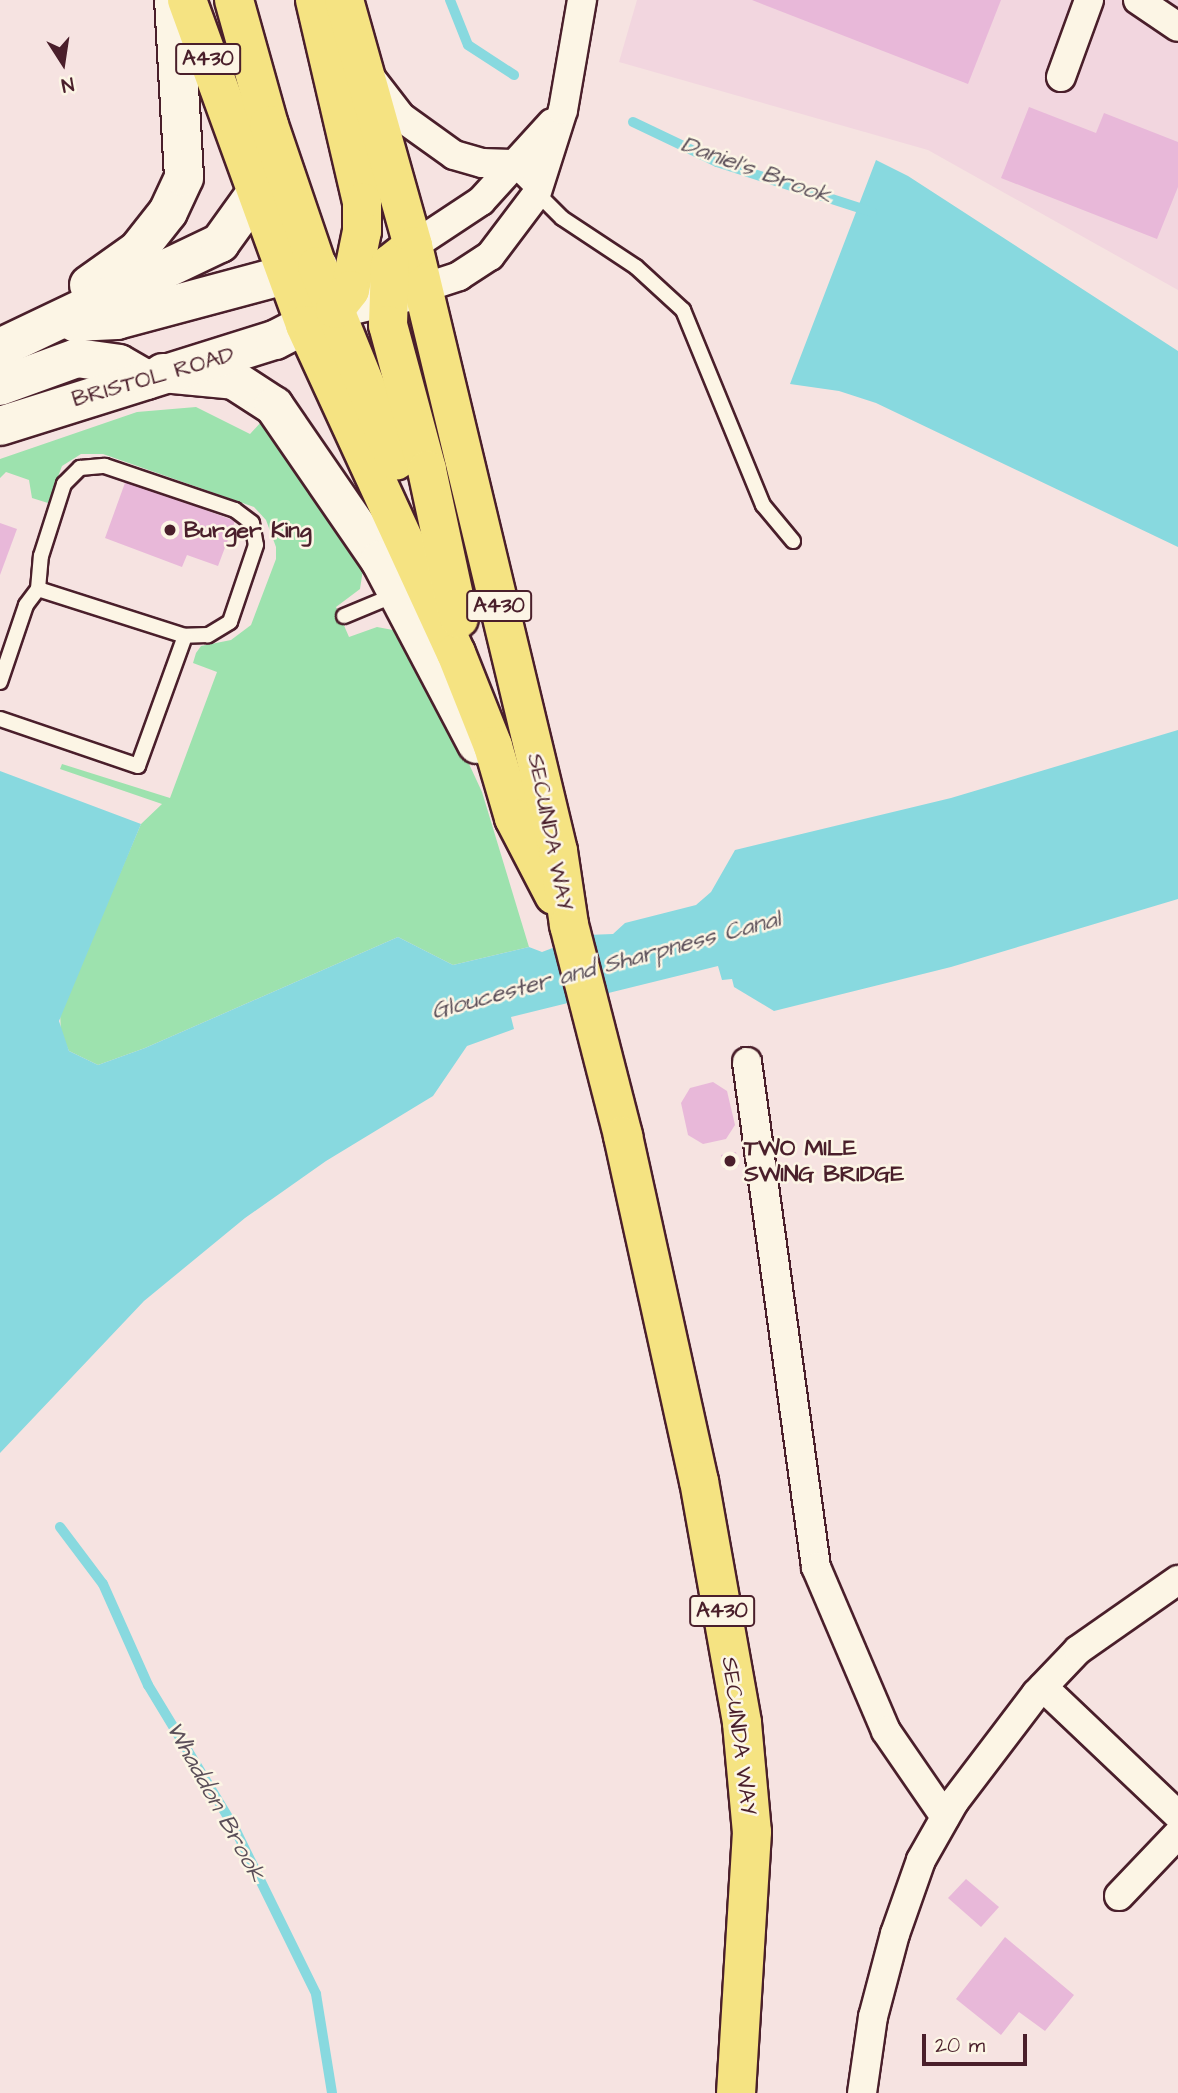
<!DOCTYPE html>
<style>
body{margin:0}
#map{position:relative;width:1178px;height:2093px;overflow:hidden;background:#f6e3e1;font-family:"Architects Daughter",sans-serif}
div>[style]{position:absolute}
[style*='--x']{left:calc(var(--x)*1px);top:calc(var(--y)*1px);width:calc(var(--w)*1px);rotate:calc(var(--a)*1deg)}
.built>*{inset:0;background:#f2d6df}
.green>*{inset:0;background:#9de2ae}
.water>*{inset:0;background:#88d9df}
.stream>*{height:10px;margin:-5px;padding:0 5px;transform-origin:5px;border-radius:5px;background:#88d9df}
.building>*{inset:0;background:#e8b8d9}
.roads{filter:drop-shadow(2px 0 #4a1f2b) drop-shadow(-2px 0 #4a1f2b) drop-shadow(0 2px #4a1f2b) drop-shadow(0 -2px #4a1f2b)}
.lane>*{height:14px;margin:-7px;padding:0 7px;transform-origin:7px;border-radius:7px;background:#fcf5e5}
.street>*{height:28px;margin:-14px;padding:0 14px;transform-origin:14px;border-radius:14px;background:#fcf5e5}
.secondary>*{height:38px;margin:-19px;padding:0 19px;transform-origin:19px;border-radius:19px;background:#fcf5e5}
.primary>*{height:38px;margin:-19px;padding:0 19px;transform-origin:19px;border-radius:19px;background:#f5e382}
.dots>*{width:19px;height:19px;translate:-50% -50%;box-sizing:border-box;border:4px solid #fcf5e5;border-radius:50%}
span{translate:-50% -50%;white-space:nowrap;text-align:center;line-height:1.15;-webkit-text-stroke:5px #fcf5e5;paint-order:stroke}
.shield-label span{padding:2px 5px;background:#fcf5e5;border:2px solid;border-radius:5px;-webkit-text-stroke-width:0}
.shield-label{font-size:21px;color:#4a1f2b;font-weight:700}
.street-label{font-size:23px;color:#4a1f2b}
.poi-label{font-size:23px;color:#4a1f2b;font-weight:700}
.left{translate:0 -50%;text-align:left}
.water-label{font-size:24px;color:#5a4e58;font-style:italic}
.north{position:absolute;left:28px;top:28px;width:70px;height:70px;-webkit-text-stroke:5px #fcf5e5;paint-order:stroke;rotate:168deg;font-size:19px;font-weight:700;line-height:28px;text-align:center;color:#4a1f2b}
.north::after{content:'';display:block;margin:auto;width:24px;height:32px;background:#4a1f2b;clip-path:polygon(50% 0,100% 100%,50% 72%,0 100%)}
.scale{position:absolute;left:922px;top:2034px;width:105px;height:32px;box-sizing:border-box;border:4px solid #4a1f2b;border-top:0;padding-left:9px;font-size:21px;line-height:24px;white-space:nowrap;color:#4a1f2b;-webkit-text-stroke:5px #fcf5e5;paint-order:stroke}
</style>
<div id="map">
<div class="built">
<div style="clip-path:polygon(637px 0,1178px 0,1178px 290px,928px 150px,619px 62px)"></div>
</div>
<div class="green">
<div style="clip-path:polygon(196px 407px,250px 434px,262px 421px,364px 563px,360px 589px,336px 607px,349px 637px,377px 627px,393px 630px,420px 658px,482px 792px,529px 947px,453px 965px,398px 937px,145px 1048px,98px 1065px,69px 1051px,61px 1033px,60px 1013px,141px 824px,162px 804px,60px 769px,62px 764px,170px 798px,217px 672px,193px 663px,196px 653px,201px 646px,231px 640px,251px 625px,276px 559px,276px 547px,266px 520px,254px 507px,103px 454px,81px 454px,62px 466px,48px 503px,32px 498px,29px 480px,6px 472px,0 478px,0 459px,137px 412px)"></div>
</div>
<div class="water">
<div style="clip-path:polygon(876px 160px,908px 176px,1178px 351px,1178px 547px,876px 403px,839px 391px,790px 384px)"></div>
<div style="clip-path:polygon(1178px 730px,1178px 899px,951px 967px,774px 1011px,734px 987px,732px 979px,722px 980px,718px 966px,511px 1017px,514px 1029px,467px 1046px,433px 1096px,326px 1161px,245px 1218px,144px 1301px,0 1453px,0 771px,141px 824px,59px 1021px,69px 1051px,98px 1065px,145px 1048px,398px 937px,453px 965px,529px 947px,542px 952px,587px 935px,613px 934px,625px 923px,696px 905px,711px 892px,735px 850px,951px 798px)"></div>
</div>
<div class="stream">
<div style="--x:450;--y:0;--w:48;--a:68.2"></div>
<div style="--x:468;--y:45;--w:55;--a:33.1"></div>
<div style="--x:633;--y:122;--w:93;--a:25.5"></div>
<div style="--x:717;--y:162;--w:163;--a:17.9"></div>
<div style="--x:60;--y:1527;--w:71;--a:53"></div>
<div style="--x:103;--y:1584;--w:111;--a:66"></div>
<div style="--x:148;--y:1685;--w:166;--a:58.8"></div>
<div style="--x:234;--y:1827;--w:186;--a:63.8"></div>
<div style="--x:316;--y:1994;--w:100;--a:80.8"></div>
</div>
<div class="building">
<div style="clip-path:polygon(752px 0,1001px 0,968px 84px)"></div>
<div style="clip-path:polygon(1029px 107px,1096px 133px,1104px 113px,1178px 142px,1178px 187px,1157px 239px,1001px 178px)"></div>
<div style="clip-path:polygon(126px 480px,235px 521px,218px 566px,187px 555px,182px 567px,105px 538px)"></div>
<div style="clip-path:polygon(0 523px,17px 529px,0 575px)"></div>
<div style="clip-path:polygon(713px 1082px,727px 1091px,735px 1125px,726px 1139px,703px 1144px,688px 1135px,681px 1103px,690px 1088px)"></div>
<div style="clip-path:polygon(736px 1152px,739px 1166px,724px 1169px,721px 1155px)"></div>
<div style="clip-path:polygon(966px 1879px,999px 1907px,981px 1927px,948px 1898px)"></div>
<div style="clip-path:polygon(1005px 1937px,1074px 1995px,1045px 2031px,1019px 2012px,1001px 2035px,956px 1999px)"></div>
</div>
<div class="roads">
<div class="lane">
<div style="--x:513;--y:169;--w:69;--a:45"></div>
<div style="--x:562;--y:218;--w:89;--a:33.5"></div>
<div style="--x:636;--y:267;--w:64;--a:42.5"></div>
<div style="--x:683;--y:310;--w:211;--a:67.7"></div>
<div style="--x:763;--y:505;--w:47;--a:50.2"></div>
<div style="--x:38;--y:589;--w:33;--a:-85"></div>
<div style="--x:41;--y:556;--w:76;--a:-72.3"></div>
<div style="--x:64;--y:484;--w:23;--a:-45"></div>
<div style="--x:80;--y:468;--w:25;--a:-5"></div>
<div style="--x:105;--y:466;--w:137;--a:18.7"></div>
<div style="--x:235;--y:510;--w:21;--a:37"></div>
<div style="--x:252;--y:523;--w:22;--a:80"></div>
<div style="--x:256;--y:545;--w:81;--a:108.7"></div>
<div style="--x:230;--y:622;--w:26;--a:149"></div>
<div style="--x:208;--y:635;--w:23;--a:178"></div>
<div style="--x:344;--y:616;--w:57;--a:-22.5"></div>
<div style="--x:0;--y:682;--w:81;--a:-71.3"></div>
<div style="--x:26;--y:605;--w:20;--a:-53"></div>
<div style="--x:38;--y:589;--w:154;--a:17.7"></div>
<div style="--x:185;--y:636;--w:138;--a:109.9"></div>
<div style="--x:138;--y:766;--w:146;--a:-161.2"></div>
</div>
<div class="street">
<div style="--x:1138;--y:0;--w:48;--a:34"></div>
<div style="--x:1061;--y:77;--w:82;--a:-70"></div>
<div style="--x:371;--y:78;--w:49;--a:52.4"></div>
<div style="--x:401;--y:117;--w:65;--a:35.6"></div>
<div style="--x:454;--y:155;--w:29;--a:16"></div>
<div style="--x:482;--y:163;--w:37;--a:2"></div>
<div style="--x:413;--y:246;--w:82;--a:-33.5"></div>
<div style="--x:481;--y:201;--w:105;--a:-47.7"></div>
<div style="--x:423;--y:288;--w:38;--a:-18"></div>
<div style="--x:459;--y:276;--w:37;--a:-33"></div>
<div style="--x:490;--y:256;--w:76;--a:-53"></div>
<div style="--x:536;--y:195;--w:89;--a:-72.4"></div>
<div style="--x:563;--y:110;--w:112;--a:-80.2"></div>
<div style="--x:747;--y:1062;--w:510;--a:82.22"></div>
<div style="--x:816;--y:1567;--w:178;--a:66.9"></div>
<div style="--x:886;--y:1731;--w:104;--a:55.5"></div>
<div style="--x:1043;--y:1687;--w:186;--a:43.5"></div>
<div style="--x:1119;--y:1896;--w:86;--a:-46.4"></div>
<div style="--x:862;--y:2093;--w:77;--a:-81.8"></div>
<div style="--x:873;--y:2017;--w:86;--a:-75.2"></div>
<div style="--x:895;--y:1934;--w:78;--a:-70.6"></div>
<div style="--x:921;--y:1860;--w:67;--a:-60.4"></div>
<div style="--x:954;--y:1802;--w:136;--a:-52.8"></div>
<div style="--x:1036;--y:1694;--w:61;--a:-46.3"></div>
<div style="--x:1078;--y:1650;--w:122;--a:-35"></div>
</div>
<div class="secondary">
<div style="--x:89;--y:285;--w:60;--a:-35.5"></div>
<div style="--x:138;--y:250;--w:48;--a:-51.7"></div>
<div style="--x:168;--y:212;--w:38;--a:-65"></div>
<div style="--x:184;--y:177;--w:177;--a:-93.2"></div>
<div style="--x:74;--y:322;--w:43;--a:-2.7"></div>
<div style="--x:117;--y:320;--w:208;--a:-15"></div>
<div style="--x:0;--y:348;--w:244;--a:-25.5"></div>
<div style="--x:220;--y:243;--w:62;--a:-54.2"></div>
<div style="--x:256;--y:193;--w:28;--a:-86"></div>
<div style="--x:163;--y:373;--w:71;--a:5.6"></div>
<div style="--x:234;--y:380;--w:48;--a:33"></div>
<div style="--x:274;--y:406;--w:187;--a:55.5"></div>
<div style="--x:380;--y:560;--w:208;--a:62.2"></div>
<div style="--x:0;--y:386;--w:82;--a:-20"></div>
<div style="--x:77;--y:358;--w:42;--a:8.1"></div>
<div style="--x:119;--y:364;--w:32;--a:30"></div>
<div style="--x:0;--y:426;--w:288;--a:-17.4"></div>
<div style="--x:275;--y:340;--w:68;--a:-27.3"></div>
<div style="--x:335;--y:309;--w:88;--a:-13.1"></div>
</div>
<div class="primary">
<div style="--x:187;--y:0;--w:346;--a:70"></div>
<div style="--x:305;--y:325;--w:361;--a:65.3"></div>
<div style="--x:456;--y:653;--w:100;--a:68.3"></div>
<div style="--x:493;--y:746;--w:75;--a:73.7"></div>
<div style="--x:514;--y:818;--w:87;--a:62.5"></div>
<div style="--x:234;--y:0;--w:130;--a:74.4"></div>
<div style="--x:269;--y:125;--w:149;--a:71.2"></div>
<div style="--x:317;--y:266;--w:210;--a:67.9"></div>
<div style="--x:315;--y:0;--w:207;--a:76.9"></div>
<div style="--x:362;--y:202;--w:29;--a:90"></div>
<div style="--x:362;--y:231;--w:60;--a:101.5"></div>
<div style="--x:350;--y:290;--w:24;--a:128"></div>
<div style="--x:344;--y:0;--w:255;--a:74.3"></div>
<div style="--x:413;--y:246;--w:622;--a:76.52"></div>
<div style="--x:558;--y:851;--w:75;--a:81.5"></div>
<div style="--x:569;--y:925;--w:218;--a:75.6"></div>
<div style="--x:623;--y:1136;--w:353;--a:77.6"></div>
<div style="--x:699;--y:1481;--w:246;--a:79.9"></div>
<div style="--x:742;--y:1723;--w:109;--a:84.8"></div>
<div style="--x:752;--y:1832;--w:261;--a:93.5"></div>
<div style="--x:413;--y:246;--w:29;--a:142"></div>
<div style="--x:390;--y:264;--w:61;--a:91.9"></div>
<div style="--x:388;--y:325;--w:150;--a:74.9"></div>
<div style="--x:427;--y:470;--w:152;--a:77.9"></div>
</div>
</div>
<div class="dots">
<div style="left:170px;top:530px;background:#4a1f2b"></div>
<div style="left:730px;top:1161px;background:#4a1f2b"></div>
</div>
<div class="shield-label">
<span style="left:208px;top:59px">A430</span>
<span style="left:499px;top:606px">A430</span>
<span style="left:722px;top:1611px">A430</span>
</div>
<div class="street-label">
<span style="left:153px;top:377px;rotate:-16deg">BRISTOL ROAD</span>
<span style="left:550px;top:832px;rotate:79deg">SECUNDA WAY</span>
<span style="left:739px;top:1736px;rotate:83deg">SECUNDA WAY</span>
</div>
<div class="poi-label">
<span class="left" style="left:184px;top:530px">Burger King</span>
<span class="left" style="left:744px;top:1161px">TWO MILE<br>SWING BRIDGE</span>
</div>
<div class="water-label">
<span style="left:756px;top:171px;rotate:20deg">Daniel's Brook</span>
<span style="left:606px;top:966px;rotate:-15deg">Gloucester and Sharpness Canal</span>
<span style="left:215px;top:1802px;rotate:61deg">Whaddon Brook</span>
</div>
<div class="north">N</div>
<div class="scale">20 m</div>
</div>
